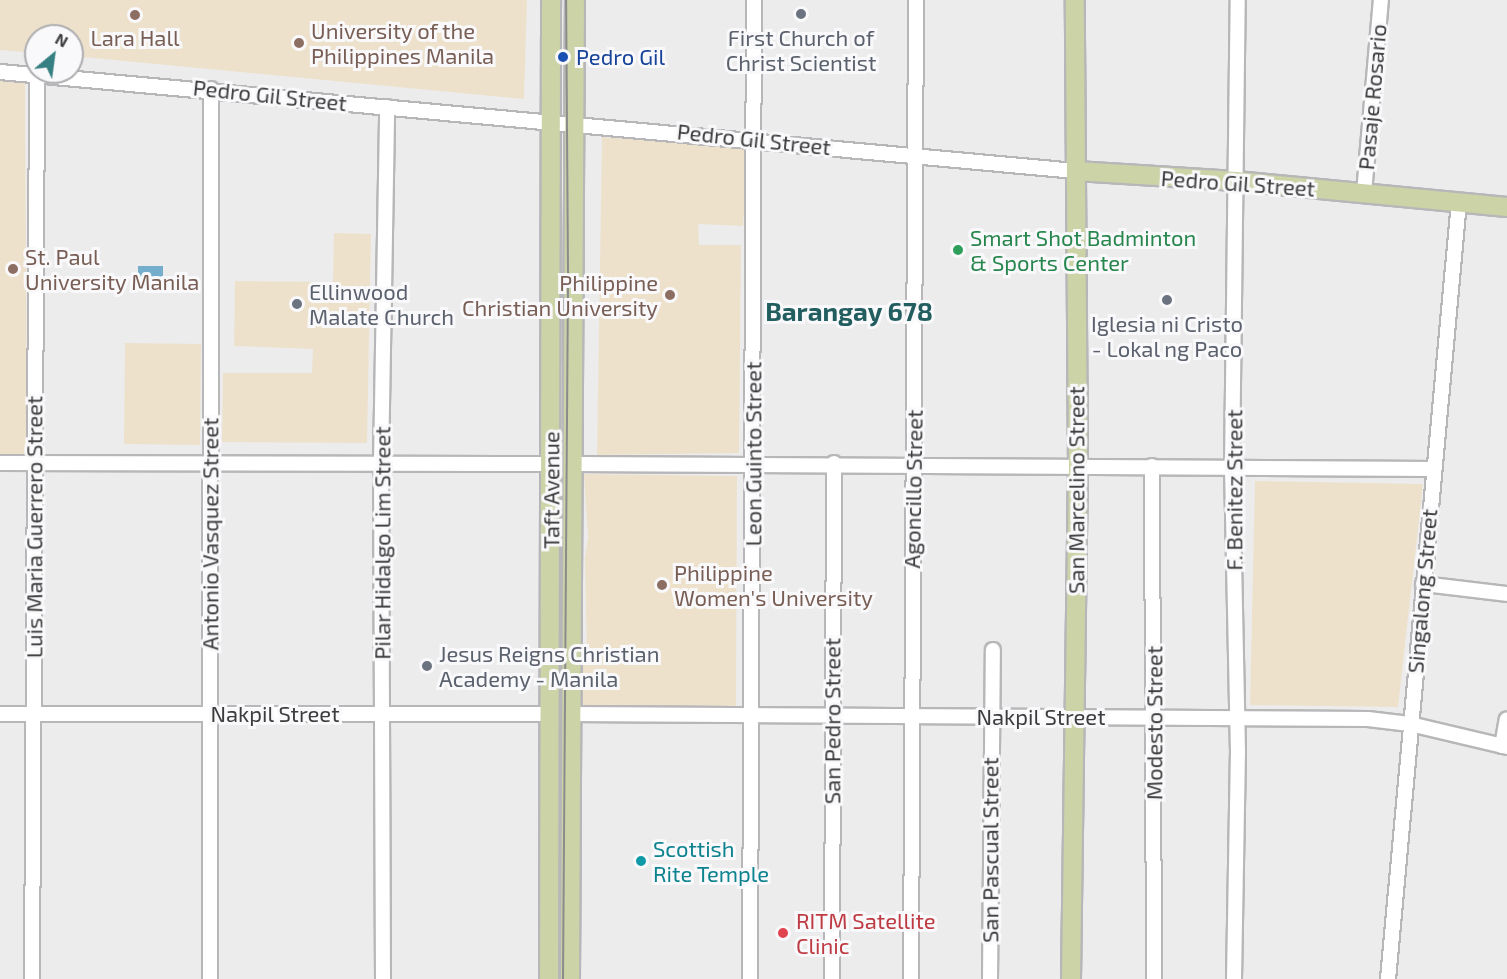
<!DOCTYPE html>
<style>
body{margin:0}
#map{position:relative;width:1507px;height:979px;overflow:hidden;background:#ececed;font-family:"Exo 2",sans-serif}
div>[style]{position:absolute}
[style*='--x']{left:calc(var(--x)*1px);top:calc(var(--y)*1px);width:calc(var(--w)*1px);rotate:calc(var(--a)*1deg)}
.education>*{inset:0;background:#ede1cc}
.water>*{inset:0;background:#75adcd}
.roads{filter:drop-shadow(2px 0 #b7b7b9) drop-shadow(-2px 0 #b7b7b9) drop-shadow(0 2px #b7b7b9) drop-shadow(0 -2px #b7b7b9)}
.minor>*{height:14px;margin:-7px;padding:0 7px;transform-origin:7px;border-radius:7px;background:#fff}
.major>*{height:18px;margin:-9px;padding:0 9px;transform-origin:9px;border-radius:9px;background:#cbd3a7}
.tram>*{height:1.5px;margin:-0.75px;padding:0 0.75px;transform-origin:0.75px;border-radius:0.75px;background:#8b8b8c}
.dots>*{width:16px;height:16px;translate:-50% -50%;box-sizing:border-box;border:3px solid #f9f9fb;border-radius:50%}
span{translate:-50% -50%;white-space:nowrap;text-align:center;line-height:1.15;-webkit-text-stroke:6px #f9f9fb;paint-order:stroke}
.education-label{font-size:22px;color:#785e54}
.left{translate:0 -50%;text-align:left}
.right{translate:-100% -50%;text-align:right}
.worship-label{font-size:22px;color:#5b616d}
.transit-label{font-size:22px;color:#164399}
.street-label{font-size:22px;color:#3c3c3d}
.leisure-label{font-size:22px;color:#27864d}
.culture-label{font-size:22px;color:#0d838f}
.health-label{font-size:22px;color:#be3a42}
.quarter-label{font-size:26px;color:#225d5f;font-weight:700}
.north{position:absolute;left:24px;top:24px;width:60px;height:60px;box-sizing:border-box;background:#f9f9fb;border:2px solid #adadaf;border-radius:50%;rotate:29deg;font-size:16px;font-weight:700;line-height:24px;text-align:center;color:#3c3c3d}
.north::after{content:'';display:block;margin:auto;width:21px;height:27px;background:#367f82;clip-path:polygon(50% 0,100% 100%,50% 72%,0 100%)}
</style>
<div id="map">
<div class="education">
<div style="clip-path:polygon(0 0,527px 0,524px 99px,72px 56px,72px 36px,36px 36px,36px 53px,0 50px)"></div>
<div style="clip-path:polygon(0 77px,25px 80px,27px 459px,0 459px)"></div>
<div style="clip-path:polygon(602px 137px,748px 147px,743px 226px,698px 224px,699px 245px,741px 245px,739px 453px,597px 455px)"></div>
<div style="clip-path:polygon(334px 233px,371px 234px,367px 443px,222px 442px,223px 373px,312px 373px,313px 349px,234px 346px,235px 281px,333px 282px)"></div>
<div style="clip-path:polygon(125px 343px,201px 344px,200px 445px,124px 444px)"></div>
<div style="clip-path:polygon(584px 474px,737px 476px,736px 707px,582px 705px,582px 664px,587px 664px,585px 558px,588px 537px)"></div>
<div style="clip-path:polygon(1255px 481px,1423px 484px,1398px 707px,1250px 705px)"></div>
</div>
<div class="water">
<div style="clip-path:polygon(138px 266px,163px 266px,163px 285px,138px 284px)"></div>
</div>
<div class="roads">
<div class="minor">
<div style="--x:0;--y:72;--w:1081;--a:5.26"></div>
<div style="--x:1364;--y:193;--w:194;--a:-85"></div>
<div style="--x:0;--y:463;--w:551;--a:0.1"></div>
<div style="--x:575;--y:464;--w:858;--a:0.33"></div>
<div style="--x:1152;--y:466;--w:513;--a:89.78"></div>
<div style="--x:1423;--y:584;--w:85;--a:6.8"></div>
<div style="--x:0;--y:714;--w:550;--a:0"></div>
<div style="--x:571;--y:714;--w:797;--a:0.36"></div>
<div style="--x:1368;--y:719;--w:42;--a:6.8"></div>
<div style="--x:1410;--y:724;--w:100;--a:13.3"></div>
<div style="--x:1502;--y:746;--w:27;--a:-80"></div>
<div style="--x:32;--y:979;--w:904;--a:-89.68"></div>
<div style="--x:210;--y:979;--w:890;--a:-89.94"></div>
<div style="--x:383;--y:979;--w:516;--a:-90.22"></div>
<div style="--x:381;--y:463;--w:356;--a:-89"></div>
<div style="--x:750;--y:979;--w:979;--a:-89.77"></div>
<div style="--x:832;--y:979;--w:516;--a:-89.78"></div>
<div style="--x:911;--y:979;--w:979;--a:-89.71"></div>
<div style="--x:990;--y:979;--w:329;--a:-89.5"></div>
<div style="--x:1234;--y:979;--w:227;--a:-89"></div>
<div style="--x:1238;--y:752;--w:285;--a:-91.2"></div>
<div style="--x:1232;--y:467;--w:467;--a:-89.3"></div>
<div style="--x:1388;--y:979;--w:780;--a:-84.78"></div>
</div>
<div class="major">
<div style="--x:1076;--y:171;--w:160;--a:3.6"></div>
<div style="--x:1236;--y:181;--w:272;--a:5.5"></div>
<div style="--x:549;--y:979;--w:979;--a:-89.88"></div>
<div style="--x:570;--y:979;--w:979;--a:-89.71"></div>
<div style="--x:1071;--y:979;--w:513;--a:-89.22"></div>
<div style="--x:1078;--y:466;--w:466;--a:-90.4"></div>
</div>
</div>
<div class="tram">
<div style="--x:563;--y:979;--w:707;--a:-89.59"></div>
<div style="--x:568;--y:272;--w:272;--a:-90.4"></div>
</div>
<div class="dots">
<div style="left:801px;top:14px;background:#6b7280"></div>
<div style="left:135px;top:15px;background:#8d6e63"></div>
<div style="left:299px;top:43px;background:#8d6e63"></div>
<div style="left:563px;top:57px;background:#1a4fb4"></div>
<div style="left:958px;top:250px;background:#2e9e5b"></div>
<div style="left:13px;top:269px;background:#8d6e63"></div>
<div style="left:670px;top:295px;background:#8d6e63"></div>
<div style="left:1167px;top:300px;background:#6b7280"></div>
<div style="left:297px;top:304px;background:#6b7280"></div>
<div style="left:662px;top:585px;background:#8d6e63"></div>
<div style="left:427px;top:666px;background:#6b7280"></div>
<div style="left:641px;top:861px;background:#0f9aa8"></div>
<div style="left:783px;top:933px;background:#e0444e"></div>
</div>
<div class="education-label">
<span class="left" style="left:311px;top:43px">University of the<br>Philippines Manila</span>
<span style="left:135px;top:38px">Lara Hall</span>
<span class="left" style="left:25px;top:269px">St. Paul<br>University Manila</span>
<span class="right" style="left:658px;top:295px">Philippine<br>Christian University</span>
<span class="left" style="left:674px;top:585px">Philippine<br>Women's University</span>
</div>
<div class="worship-label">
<span style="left:801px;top:50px">First Church of<br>Christ Scientist</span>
<span class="left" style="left:309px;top:304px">Ellinwood<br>Malate Church</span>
<span style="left:1167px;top:336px">Iglesia ni Cristo<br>- Lokal ng Paco</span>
<span class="left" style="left:439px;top:666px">Jesus Reigns Christian<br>Academy - Manila</span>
</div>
<div class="transit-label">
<span class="left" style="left:576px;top:57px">Pedro Gil</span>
</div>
<div class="street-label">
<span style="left:270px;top:95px;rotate:6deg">Pedro Gil Street</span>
<span style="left:1372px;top:97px;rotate:-85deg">Pasaje Rosario</span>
<span style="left:754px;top:139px;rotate:6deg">Pedro Gil Street</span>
<span style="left:1238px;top:183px;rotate:4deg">Pedro Gil Street</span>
<span style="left:753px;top:454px;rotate:-90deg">Leon Guinto Street</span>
<span style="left:913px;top:489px;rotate:-89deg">Agoncillo Street</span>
<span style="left:551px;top:490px;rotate:-90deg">Taft Avenue</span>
<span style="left:1076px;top:490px;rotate:-90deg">San Marcelino Street</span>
<span style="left:1234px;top:490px;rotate:-90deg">F. Benitez Street</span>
<span style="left:34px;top:527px;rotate:-90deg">Luis Maria Guerrero Street</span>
<span style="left:210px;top:534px;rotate:-90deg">Antonio Vasquez Street</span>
<span style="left:382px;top:543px;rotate:-90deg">Pilar Hidalgo Lim Street</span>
<span style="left:1422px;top:591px;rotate:-85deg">Singalong Street</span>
<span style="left:275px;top:714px">Nakpil Street</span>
<span style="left:1041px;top:717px">Nakpil Street</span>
<span style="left:832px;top:721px;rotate:-90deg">San Pedro Street</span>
<span style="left:1154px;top:723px;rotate:-90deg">Modesto Street</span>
<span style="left:990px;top:850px;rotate:-90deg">San Pascual Street</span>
</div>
<div class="leisure-label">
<span class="left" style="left:970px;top:250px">Smart Shot Badminton<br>&amp; Sports Center</span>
</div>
<div class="culture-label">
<span class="left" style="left:653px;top:861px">Scottish<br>Rite Temple</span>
</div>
<div class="health-label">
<span class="left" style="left:796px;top:933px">RITM Satellite<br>Clinic</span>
</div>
<div class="quarter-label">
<span style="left:849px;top:311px">Barangay 678</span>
</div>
<div class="north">N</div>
</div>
